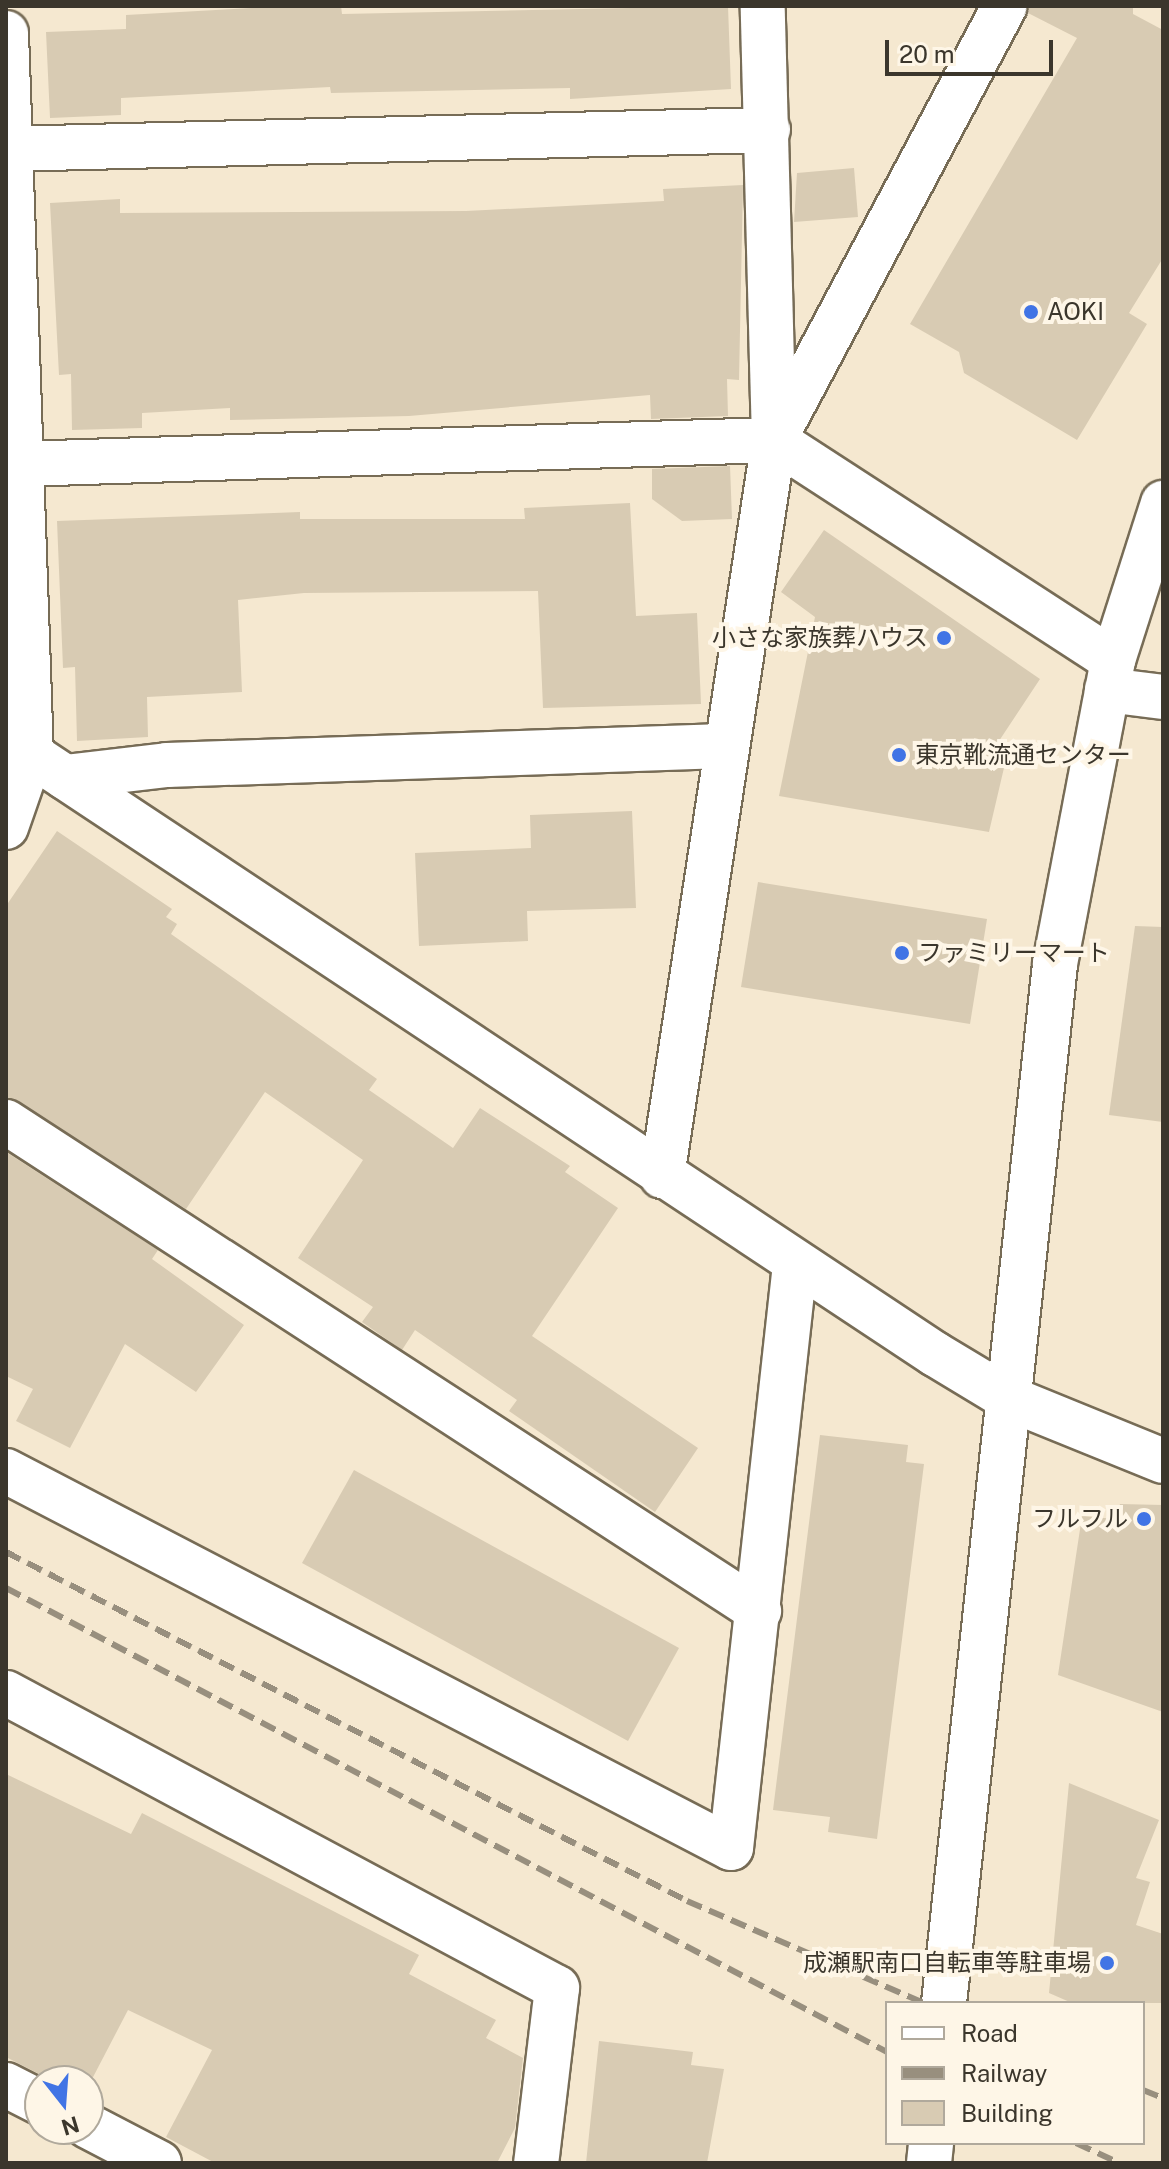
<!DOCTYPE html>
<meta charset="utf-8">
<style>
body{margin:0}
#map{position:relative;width:1169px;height:2169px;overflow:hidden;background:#f5e8d0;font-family:"Public Sans","Noto Sans JP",sans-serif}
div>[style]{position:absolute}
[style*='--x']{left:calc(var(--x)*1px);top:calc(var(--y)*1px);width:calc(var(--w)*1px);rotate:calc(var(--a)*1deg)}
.building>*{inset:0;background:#d8cbb3}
.roads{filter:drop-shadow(2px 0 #776c56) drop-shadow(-2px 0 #776c56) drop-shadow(0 2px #776c56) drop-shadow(0 -2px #776c56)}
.minor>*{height:44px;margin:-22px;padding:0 22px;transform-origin:22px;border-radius:22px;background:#fff}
.tertiary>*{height:44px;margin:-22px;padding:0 22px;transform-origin:22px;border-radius:22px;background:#fff}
.rail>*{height:6px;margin-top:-3px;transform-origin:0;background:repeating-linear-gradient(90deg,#988f7e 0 16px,transparent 0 24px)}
.dots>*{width:22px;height:22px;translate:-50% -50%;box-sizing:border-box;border:4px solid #fef6e7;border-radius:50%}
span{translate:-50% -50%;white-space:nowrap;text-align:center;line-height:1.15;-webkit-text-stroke:8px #fef6e7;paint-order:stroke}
.poi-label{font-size:24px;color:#3b362c}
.left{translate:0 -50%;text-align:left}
.right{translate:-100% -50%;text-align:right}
.frame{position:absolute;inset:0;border:8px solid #3b362c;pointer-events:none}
.legend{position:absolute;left:885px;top:2001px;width:260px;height:144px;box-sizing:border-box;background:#fef6e7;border:2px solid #b0a99c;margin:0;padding:10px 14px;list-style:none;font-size:24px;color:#3b362c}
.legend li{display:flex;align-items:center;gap:16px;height:40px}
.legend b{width:40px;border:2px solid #b0a99c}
.north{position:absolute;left:24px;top:2065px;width:80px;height:80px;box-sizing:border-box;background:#fef6e7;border:2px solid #b0a99c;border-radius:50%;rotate:163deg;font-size:22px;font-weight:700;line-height:32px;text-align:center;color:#3b362c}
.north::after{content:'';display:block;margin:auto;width:28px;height:36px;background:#4174e5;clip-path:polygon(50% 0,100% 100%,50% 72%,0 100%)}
.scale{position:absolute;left:885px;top:40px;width:168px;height:36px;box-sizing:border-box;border:4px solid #3b362c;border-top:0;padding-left:10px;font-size:24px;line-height:28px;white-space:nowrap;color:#3b362c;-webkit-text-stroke:6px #fef6e7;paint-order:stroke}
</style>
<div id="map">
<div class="building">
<div style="clip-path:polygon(288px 6px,341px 6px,342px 14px,728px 6px,731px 89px,570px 99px,570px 88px,331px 93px,330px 87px,121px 98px,121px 115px,50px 118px,46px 32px,126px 29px,126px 15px)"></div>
<div style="clip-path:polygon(1030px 6px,1133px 6px,1133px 14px,1163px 30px,1163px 258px,1129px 313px,1147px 324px,1077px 440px,964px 373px,959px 352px,910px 324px,1077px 38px,1028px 13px)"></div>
<div style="clip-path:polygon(854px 168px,858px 217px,794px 222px,797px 173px)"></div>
<div style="clip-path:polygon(743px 185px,739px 380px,727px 379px,728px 416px,651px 419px,650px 395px,409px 416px,230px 420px,230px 408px,142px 413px,142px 428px,72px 430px,71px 374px,59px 375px,50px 203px,120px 199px,120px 213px,466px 211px,664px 201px,663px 189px)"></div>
<div style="clip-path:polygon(730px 466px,732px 519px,682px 521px,652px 499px,652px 469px)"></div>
<div style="clip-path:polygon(630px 503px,636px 616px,697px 613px,701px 704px,543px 708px,538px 591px,304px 593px,238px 600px,242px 692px,147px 697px,148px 737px,77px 741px,75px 667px,63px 668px,57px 521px,300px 512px,300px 519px,525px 519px,524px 508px)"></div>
<div style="clip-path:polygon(824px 530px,1040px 679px,995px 747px,1007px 755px,989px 832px,779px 796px,815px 617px,781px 592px)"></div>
<div style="clip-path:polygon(632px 811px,636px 908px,527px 911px,528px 941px,419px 946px,415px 853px,531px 848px,530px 815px)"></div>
<div style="clip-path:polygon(57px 831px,172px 909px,166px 917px,177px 924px,171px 934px,377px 1079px,369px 1090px,453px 1148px,480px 1108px,570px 1166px,565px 1172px,618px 1208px,532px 1336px,698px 1448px,655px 1512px,509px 1411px,517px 1400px,415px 1330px,402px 1350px,362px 1322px,373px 1307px,298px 1258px,363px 1160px,265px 1092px,186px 1209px,6px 1097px,6px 906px)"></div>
<div style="clip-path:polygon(758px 882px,987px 919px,970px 1024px,741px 987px)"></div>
<div style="clip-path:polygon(1135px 926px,1163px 927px,1163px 1122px,1109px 1115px)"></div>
<div style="clip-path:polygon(6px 1152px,158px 1250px,152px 1259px,244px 1325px,196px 1392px,125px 1344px,70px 1448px,16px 1421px,33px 1389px,6px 1376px)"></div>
<div style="clip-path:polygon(820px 1435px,908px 1445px,906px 1462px,924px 1464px,877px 1839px,828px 1832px,830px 1817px,773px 1810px)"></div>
<div style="clip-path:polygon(354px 1470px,679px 1648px,628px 1741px,302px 1563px)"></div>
<div style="clip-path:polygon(1120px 1504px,1163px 1505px,1163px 1712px,1058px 1675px,1082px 1516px,1115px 1519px)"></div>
<div style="clip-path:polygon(6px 1774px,131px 1834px,142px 1813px,419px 1955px,409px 1974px,496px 2020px,486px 2038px,523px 2058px,515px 2128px,497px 2163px,215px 2163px,166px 2137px,212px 2050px,128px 2010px,91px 2081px,53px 2081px,6px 2057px)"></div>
<div style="clip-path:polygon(1069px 1783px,1159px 1820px,1136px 1878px,1150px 1882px,1136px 1925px,1163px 1934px,1163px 2003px,1072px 2003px,1049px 1993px)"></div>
<div style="clip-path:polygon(599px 2041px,693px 2052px,691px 2065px,724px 2069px,707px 2163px,586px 2163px)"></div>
</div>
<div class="roads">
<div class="minor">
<div style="--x:6;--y:149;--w:762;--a:-1.43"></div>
<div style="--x:775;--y:438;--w:489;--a:-62"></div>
<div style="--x:21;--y:464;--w:753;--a:-1.83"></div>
<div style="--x:774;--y:440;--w:404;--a:33"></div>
<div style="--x:1107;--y:690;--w:56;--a:7.1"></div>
<div style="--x:6;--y:738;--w:1115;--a:33.55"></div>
<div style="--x:935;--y:1354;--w:85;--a:31.1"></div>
<div style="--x:1008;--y:1398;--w:167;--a:22.1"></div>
<div style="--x:65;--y:777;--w:103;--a:-6.7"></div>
<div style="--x:167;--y:765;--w:557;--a:-1.95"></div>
<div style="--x:6;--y:827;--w:76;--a:-70.9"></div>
<div style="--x:6;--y:1122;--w:898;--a:33"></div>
<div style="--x:662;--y:1176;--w:744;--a:-81.35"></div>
<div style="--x:774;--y:440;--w:434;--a:-91.5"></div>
<div style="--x:6;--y:1471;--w:817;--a:27.47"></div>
<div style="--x:731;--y:1848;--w:587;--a:-83.74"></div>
<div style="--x:6;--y:1693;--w:625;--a:28.16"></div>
<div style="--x:557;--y:1988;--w:176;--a:96.8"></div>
<div style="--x:6;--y:2085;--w:38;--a:27"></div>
<div style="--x:88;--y:2126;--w:80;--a:27.5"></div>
</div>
<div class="tertiary">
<div style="--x:6;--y:33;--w:722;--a:88.02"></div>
<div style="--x:944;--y:2003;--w:1045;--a:-83.9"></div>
<div style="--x:1055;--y:964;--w:309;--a:-79.2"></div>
<div style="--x:1113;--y:660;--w:165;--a:-72.3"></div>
<div style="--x:929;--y:2163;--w:20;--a:-84"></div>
</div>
</div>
<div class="rail">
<div style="--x:6;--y:1552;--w:765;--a:27.13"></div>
<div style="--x:687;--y:1901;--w:258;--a:23.3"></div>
<div style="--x:6;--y:1588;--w:996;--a:27.77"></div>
<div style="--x:1143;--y:2090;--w:22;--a:22"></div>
<div style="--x:1076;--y:2143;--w:47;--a:24.9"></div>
</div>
<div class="dots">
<div style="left:1031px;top:312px;background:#4174e5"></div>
<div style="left:944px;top:638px;background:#4174e5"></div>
<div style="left:899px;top:755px;background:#4174e5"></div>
<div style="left:902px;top:953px;background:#4174e5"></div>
<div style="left:1144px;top:1519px;background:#4174e5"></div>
<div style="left:1107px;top:1963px;background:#4174e5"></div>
</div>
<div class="poi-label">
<span class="left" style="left:1047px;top:312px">AOKI</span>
<span class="right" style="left:928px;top:638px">小さな家族葬ハウス</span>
<span class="left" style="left:915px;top:755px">東京靴流通センター</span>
<span class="left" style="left:918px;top:953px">ファミリーマート</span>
<span class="right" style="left:1128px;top:1519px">フルフル</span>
<span class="right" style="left:1091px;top:1963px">成瀬駅南口自転車等駐車場</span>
</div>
<div class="frame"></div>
<ul class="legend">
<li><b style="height:10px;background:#fff"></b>Road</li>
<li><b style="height:10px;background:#988f7e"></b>Railway</li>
<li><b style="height:22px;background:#d8cbb3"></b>Building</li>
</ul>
<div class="north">N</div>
<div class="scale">20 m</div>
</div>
